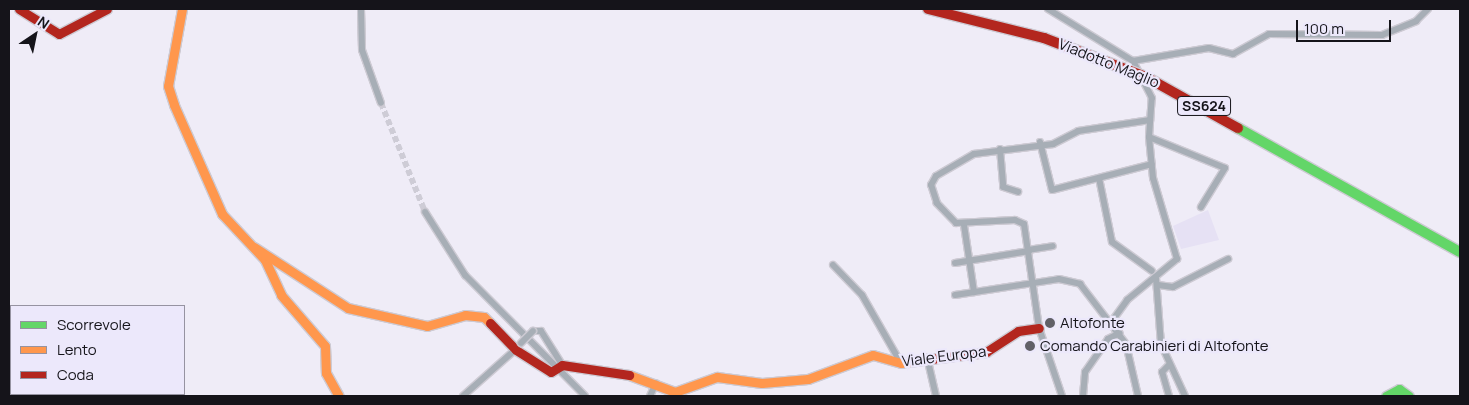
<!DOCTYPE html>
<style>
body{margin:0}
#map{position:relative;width:1469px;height:405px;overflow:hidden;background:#efecf7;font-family:Manrope,sans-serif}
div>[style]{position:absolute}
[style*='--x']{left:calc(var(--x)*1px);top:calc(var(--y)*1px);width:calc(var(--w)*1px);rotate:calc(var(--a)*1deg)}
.built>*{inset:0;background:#e6e1f4}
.street-tunnel>*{height:6px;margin-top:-3px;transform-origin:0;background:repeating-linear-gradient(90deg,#ceccd6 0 6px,transparent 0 9px)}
.roads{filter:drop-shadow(1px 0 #cdcad3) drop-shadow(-1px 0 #cdcad3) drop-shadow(0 1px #cdcad3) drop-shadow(0 -1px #cdcad3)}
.street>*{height:6px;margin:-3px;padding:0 3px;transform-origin:3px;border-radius:3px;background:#a7aeb6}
.fast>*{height:9px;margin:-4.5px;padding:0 4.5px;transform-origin:4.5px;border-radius:4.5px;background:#63d668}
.slow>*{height:9px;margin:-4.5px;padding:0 4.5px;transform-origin:4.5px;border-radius:4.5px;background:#ff974d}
.jam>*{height:9px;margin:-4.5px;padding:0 4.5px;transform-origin:4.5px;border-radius:4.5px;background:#b3261e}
.bridges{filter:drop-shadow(1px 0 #cdcad3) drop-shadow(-1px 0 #cdcad3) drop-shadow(0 1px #cdcad3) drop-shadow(0 -1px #cdcad3)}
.street-bridge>*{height:6px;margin:-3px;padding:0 3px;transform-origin:3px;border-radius:3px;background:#a7aeb6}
.fast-bridge>*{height:10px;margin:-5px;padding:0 5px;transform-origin:5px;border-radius:5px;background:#63d668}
.jam-bridge>*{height:10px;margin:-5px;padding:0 5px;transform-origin:5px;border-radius:5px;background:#b3261e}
.dots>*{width:14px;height:14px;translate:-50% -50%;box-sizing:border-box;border:2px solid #ece8fb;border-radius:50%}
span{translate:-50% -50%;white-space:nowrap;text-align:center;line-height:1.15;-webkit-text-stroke:4.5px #ece8fb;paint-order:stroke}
.shield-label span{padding:1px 4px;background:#ece8fb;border:1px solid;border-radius:4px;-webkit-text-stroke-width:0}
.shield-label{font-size:14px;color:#15141a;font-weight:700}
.street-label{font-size:15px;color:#15141a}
.poi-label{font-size:15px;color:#15141a}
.left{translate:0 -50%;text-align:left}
.frame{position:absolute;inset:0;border:10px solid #15141a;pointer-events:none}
.legend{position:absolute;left:10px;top:305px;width:175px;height:90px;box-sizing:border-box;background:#ece8fb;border:1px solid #9693a1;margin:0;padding:6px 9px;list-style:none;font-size:15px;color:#15141a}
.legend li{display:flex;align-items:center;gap:10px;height:25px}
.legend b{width:25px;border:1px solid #9693a1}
.north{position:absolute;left:10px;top:10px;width:50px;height:50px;-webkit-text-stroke:4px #ece8fb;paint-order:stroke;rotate:34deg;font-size:14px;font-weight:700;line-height:20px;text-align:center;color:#15141a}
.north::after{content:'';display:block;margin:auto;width:18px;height:22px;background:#15141a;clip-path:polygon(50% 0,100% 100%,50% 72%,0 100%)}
.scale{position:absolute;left:1296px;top:20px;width:95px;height:22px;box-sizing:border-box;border:2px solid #15141a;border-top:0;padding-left:6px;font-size:15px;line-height:18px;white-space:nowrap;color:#15141a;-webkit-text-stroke:4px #ece8fb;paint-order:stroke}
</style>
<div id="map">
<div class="built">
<div style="clip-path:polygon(1208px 210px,1219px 240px,1181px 249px,1173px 226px)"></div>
</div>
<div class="street-tunnel">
<div style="--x:381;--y:103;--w:118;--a:68"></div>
</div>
<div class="roads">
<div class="street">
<div style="--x:361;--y:9;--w:41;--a:88.6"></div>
<div style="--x:362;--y:50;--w:56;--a:70.3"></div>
<div style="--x:1048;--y:9;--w:100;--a:31.5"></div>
<div style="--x:1133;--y:61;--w:77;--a:-9.7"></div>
<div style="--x:1209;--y:48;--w:25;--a:14"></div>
<div style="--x:1233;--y:54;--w:41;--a:-29.1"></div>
<div style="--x:1269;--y:34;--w:113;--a:0.5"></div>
<div style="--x:1382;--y:35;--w:37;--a:-22"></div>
<div style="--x:1416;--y:21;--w:17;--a:-45"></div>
<div style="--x:1149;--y:137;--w:82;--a:22.2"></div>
<div style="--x:1225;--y:168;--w:46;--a:121.6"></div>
<div style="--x:1040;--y:142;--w:49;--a:76"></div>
<div style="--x:1052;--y:190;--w:103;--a:-14.6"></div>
<div style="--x:1000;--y:149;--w:38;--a:85"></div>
<div style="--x:1003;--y:187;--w:16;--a:18"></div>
<div style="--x:1099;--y:178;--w:65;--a:78.5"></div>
<div style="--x:1112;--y:242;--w:49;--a:35.9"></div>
<div style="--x:425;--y:212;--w:75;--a:57.6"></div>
<div style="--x:465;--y:275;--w:170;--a:45.2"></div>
<div style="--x:964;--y:225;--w:68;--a:81.5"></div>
<div style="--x:1028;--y:250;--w:25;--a:-9"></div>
<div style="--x:955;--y:263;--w:75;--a:-9.2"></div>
<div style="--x:833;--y:265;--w:42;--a:46"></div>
<div style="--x:862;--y:295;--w:78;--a:60.2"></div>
<div style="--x:1156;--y:278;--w:66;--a:85.7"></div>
<div style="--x:1161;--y:344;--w:57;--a:65.2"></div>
<div style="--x:1158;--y:285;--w:15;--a:8"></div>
<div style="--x:1173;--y:287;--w:62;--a:-27"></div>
<div style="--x:955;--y:295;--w:105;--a:-8.7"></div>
<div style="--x:1059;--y:279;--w:22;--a:13"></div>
<div style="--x:1080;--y:284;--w:76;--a:52.5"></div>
<div style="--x:1126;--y:344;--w:53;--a:77"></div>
<div style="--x:1112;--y:321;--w:26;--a:-54"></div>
<div style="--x:1127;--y:300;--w:65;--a:-39.4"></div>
<div style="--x:1177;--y:259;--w:84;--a:-106.5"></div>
<div style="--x:1153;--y:178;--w:41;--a:-95.6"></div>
<div style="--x:1149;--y:137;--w:39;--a:-86"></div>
<div style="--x:1152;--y:98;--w:42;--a:-117.2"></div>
<div style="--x:533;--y:331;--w:8;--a:0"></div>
<div style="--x:541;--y:331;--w:40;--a:58"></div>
<div style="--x:927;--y:357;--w:40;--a:77"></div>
<div style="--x:463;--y:396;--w:72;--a:-41.6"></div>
<div style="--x:650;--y:396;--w:14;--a:-65"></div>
<div style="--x:1062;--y:396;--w:72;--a:-108.7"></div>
<div style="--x:1039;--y:328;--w:105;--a:-98.2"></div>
<div style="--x:1024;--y:224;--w:10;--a:-156"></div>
<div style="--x:1015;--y:220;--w:59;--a:177.1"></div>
<div style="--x:956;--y:223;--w:28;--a:-134"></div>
<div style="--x:937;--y:203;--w:19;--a:-108"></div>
<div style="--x:931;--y:185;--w:10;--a:-61"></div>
<div style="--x:936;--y:176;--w:44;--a:-30.1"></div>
<div style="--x:974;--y:154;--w:80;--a:-7.2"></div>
<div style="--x:1053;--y:144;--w:28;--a:-27"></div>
<div style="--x:1078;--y:131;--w:73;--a:-8.7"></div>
<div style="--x:1083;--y:396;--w:24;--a:-85"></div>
<div style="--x:1085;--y:372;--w:40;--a:-55.1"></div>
<div style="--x:1108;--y:339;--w:13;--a:-27"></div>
<div style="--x:1169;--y:396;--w:25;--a:-106"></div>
<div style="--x:1162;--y:372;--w:11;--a:-45"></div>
</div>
<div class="fast">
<div style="--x:1386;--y:396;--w:15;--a:-28"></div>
<div style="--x:1399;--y:389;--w:12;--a:35"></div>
</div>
<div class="slow">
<div style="--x:182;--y:9;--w:78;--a:100.3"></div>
<div style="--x:168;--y:86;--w:20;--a:72"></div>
<div style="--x:174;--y:105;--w:119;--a:66.2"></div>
<div style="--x:222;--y:214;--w:63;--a:46.9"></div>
<div style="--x:265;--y:260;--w:38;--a:65"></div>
<div style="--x:281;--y:295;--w:67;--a:49.2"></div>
<div style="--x:325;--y:346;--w:27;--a:88"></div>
<div style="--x:326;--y:373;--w:26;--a:61"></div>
<div style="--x:254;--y:247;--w:112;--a:33"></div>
<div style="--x:348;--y:308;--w:81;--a:12.8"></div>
<div style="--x:427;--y:326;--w:40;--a:-16"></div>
<div style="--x:465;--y:315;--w:19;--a:6"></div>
<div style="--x:484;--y:317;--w:8;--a:45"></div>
<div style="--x:629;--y:375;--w:49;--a:20.3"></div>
<div style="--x:675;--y:392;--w:45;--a:-19.7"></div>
<div style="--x:717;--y:377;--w:45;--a:7.6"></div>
<div style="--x:762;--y:383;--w:46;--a:-5"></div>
<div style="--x:808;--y:379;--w:69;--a:-20.3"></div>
<div style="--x:873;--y:355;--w:29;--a:16"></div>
<div style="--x:901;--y:363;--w:22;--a:-8"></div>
</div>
<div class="jam">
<div style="--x:19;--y:9;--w:47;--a:32"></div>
<div style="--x:59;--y:34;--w:54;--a:-27.5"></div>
<div style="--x:490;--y:323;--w:37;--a:46"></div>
<div style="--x:516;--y:350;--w:41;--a:32.2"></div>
<div style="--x:551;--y:372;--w:13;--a:-32"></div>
<div style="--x:562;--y:365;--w:68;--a:8.5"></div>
<div style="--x:923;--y:360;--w:64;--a:-7.2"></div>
<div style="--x:986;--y:352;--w:38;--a:-33"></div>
<div style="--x:1018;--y:331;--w:21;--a:-8"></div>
</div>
</div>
<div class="bridges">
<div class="street-bridge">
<div style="--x:521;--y:343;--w:17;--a:-45"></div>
</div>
<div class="fast-bridge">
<div style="--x:1238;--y:128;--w:254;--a:29.2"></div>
</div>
<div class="jam-bridge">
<div style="--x:928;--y:9;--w:120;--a:14"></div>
<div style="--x:1044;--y:38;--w:111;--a:21"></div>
<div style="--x:1148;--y:78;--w:103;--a:29.1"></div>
</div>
</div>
<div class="dots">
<div style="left:1050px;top:323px;background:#616067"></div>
<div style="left:1030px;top:346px;background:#616067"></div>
</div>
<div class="shield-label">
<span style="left:1204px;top:106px">SS624</span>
</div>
<div class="street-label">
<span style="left:1109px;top:63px;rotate:22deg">Viadotto Maglio</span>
<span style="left:944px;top:356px;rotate:-7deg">Viale Europa</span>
</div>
<div class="poi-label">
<span class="left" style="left:1060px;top:323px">Altofonte</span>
<span class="left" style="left:1040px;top:346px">Comando Carabinieri di Altofonte</span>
</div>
<div class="frame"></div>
<ul class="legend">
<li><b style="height:6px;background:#63d668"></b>Scorrevole</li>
<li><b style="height:6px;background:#ff974d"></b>Lento</li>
<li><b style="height:6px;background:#b3261e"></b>Coda</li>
</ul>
<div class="north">N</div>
<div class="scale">100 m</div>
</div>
